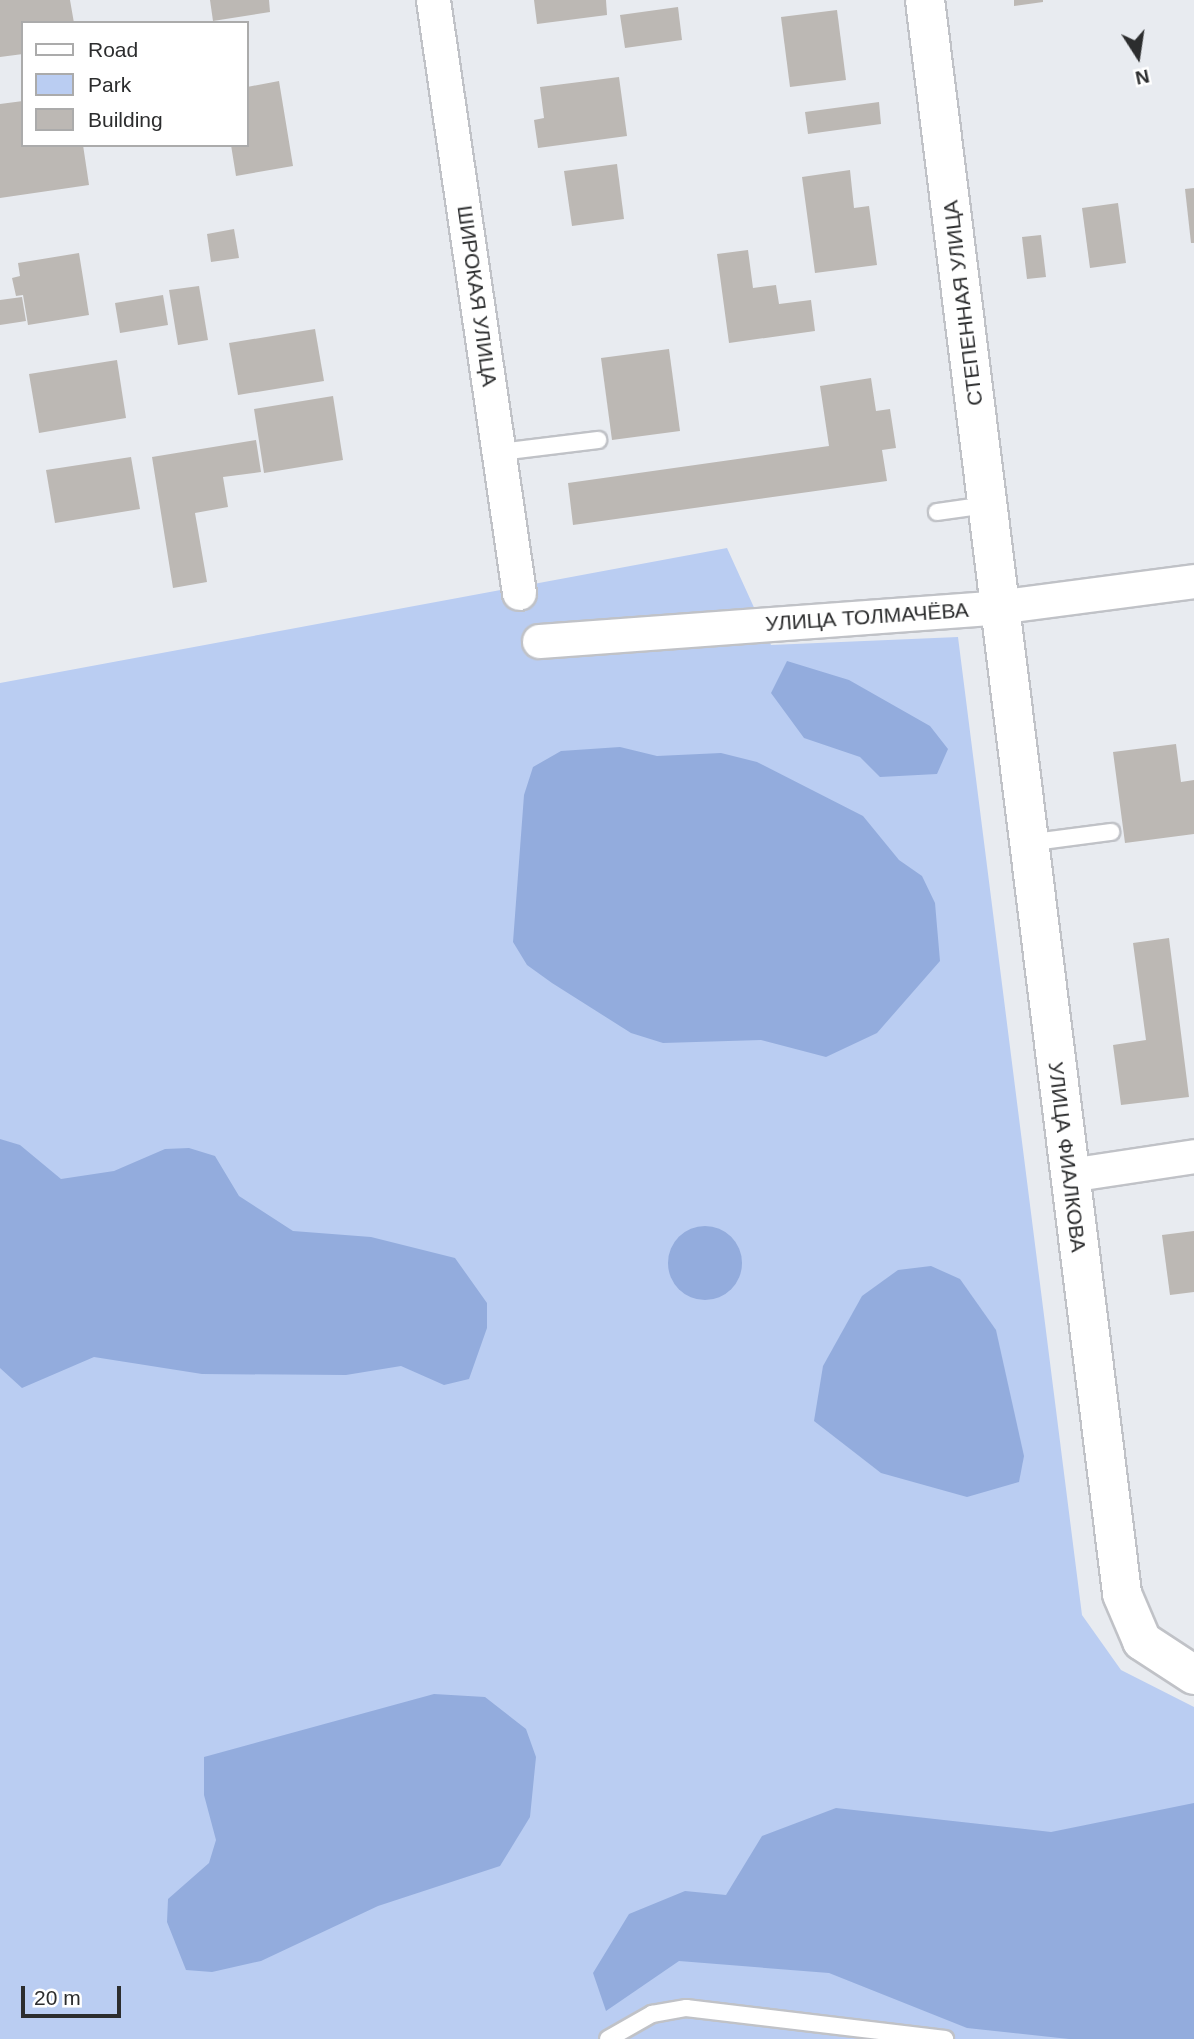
<!DOCTYPE html>
<meta charset="utf-8">
<style>
body{margin:0}
#map{position:relative;width:1194px;height:2039px;overflow:hidden;background:#e8ebf0;font-family:Arial,sans-serif}
div>[style]{position:absolute}
[style*='--x']{left:calc(var(--x)*1px);top:calc(var(--y)*1px);width:calc(var(--w)*1px);rotate:calc(var(--a)*1deg)}
.green>*{inset:0;background:#bacdf2}
.forest>*{inset:0;background:#93acdd}
.round{border-radius:50%}
.building>*{inset:0;background:#bcb8b4}
.roads{filter:drop-shadow(2px 0 #c0c2c7) drop-shadow(-2px 0 #c0c2c7) drop-shadow(0 2px #c0c2c7) drop-shadow(0 -2px #c0c2c7)}
.lane>*{height:16px;margin:-8px;padding:0 8px;transform-origin:8px;border-radius:8px;background:#fff}
.street>*{height:33px;margin:-16.5px;padding:0 16.5px;transform-origin:16.5px;border-radius:16.5px;background:#fff}
.secondary>*{height:38px;margin:-19px;padding:0 19px;transform-origin:19px;border-radius:19px;background:#fff}
span{translate:-50% -50%;white-space:nowrap;text-align:center;line-height:1.15;-webkit-text-stroke:6px #fff;paint-order:stroke}
.street-label{font-size:21px;color:#2c2d2e}
.legend{position:absolute;left:21px;top:21px;width:228px;height:126px;box-sizing:border-box;background:#fff;border:2px solid #ababab;margin:0;padding:9px 12px;list-style:none;font-size:21px;color:#2c2d2e}
.legend li{display:flex;align-items:center;gap:14px;height:35px}
.legend b{width:35px;border:2px solid #ababab}
.north{position:absolute;left:1103px;top:21px;width:70px;height:70px;-webkit-text-stroke:5px #fff;paint-order:stroke;rotate:168deg;font-size:19px;font-weight:700;line-height:28px;text-align:center;color:#2c2d2e}
.north::after{content:'';display:block;margin:auto;width:24px;height:32px;background:#2c2d2e;clip-path:polygon(50% 0,100% 100%,50% 72%,0 100%)}
.scale{position:absolute;left:21px;top:1986px;width:100px;height:32px;box-sizing:border-box;border:4px solid #2c2d2e;border-top:0;padding-left:9px;font-size:21px;line-height:24px;white-space:nowrap;color:#2c2d2e;-webkit-text-stroke:5px #fff;paint-order:stroke}
</style>
<div id="map">
<div class="green">
<div style="clip-path:polygon(727px 548px,771px 645px,958px 637px,1082px 1615px,1121px 1670px,1194px 1707px,1194px 2039px,0 2039px,0 683px)"></div>
</div>
<div class="forest">
<div style="clip-path:polygon(787px 661px,849px 680px,930px 726px,948px 749px,937px 774px,880px 777px,860px 757px,804px 738px,771px 693px)"></div>
<div style="clip-path:polygon(620px 747px,657px 756px,721px 753px,757px 762px,863px 816px,899px 860px,922px 876px,935px 903px,940px 961px,877px 1033px,826px 1057px,761px 1040px,663px 1043px,631px 1033px,552px 983px,527px 965px,513px 942px,524px 795px,533px 767px,561px 751px)"></div>
<div style="clip-path:polygon(0 1139px,20px 1145px,61px 1179px,114px 1171px,165px 1149px,189px 1148px,215px 1156px,239px 1196px,293px 1231px,371px 1237px,455px 1258px,487px 1303px,487px 1328px,469px 1379px,444px 1385px,401px 1366px,346px 1375px,202px 1374px,94px 1357px,22px 1388px,0 1368px)"></div>
<div class="round" style="left:668px;top:1226px;width:74px;height:74px"></div>
<div style="clip-path:polygon(931px 1266px,960px 1279px,996px 1330px,1024px 1456px,1019px 1482px,967px 1497px,881px 1473px,814px 1421px,823px 1366px,862px 1296px,898px 1270px)"></div>
<div style="clip-path:polygon(434px 1694px,485px 1697px,526px 1729px,536px 1757px,530px 1817px,500px 1866px,378px 1906px,261px 1961px,212px 1972px,186px 1970px,167px 1922px,168px 1899px,209px 1863px,216px 1840px,204px 1795px,204px 1757px)"></div>
<div style="clip-path:polygon(1194px 1803px,1194px 2039px,1069px 2039px,967px 2028px,829px 1973px,679px 1961px,606px 2011px,593px 1973px,629px 1914px,685px 1891px,726px 1895px,762px 1836px,836px 1808px,1051px 1832px)"></div>
</div>
<div class="building">
<div style="clip-path:polygon(0 0,70px 0,74px 23px,23px 23px,23px 54px,0 57px)"></div>
<div style="clip-path:polygon(210px 0,269px 0,270px 12px,213px 21px)"></div>
<div style="clip-path:polygon(534px 0,606px 0,607px 15px,537px 24px)"></div>
<div style="clip-path:polygon(1014px 0,1043px 0,1043px 2px,1014px 6px)"></div>
<div style="clip-path:polygon(678px 7px,682px 40px,625px 48px,620px 15px)"></div>
<div style="clip-path:polygon(837px 10px,846px 80px,790px 87px,781px 17px)"></div>
<div style="clip-path:polygon(619px 77px,627px 136px,538px 148px,534px 120px,544px 118px,540px 87px)"></div>
<div style="clip-path:polygon(279px 81px,293px 166px,236px 176px,231px 145px,247px 145px,247px 87px)"></div>
<div style="clip-path:polygon(23px 101px,23px 145px,83px 145px,89px 185px,0 198px,0 104px)"></div>
<div style="clip-path:polygon(879px 102px,881px 124px,808px 134px,805px 112px)"></div>
<div style="clip-path:polygon(617px 164px,624px 219px,572px 226px,564px 171px)"></div>
<div style="clip-path:polygon(850px 170px,854px 208px,869px 206px,877px 265px,815px 273px,802px 177px)"></div>
<div style="clip-path:polygon(1194px 188px,1194px 243px,1191px 243px,1185px 189px)"></div>
<div style="clip-path:polygon(1118px 203px,1126px 263px,1090px 268px,1082px 208px)"></div>
<div style="clip-path:polygon(234px 229px,239px 258px,211px 262px,207px 234px)"></div>
<div style="clip-path:polygon(1041px 235px,1046px 277px,1027px 279px,1022px 237px)"></div>
<div style="clip-path:polygon(748px 250px,753px 288px,776px 285px,779px 304px,811px 300px,815px 331px,729px 343px,717px 254px)"></div>
<div style="clip-path:polygon(79px 253px,89px 315px,28px 325px,23px 295px,16px 296px,12px 278px,20px 276px,18px 263px)"></div>
<div style="clip-path:polygon(199px 286px,208px 340px,178px 345px,169px 290px)"></div>
<div style="clip-path:polygon(163px 295px,168px 325px,120px 333px,115px 303px)"></div>
<div style="clip-path:polygon(22px 297px,26px 321px,0 325px,0 300px)"></div>
<div style="clip-path:polygon(315px 329px,324px 381px,238px 395px,229px 343px)"></div>
<div style="clip-path:polygon(669px 349px,680px 431px,612px 440px,601px 358px)"></div>
<div style="clip-path:polygon(117px 360px,126px 418px,39px 433px,29px 374px)"></div>
<div style="clip-path:polygon(871px 378px,876px 411px,890px 409px,896px 448px,882px 450px,887px 481px,573px 525px,568px 483px,829px 446px,820px 386px)"></div>
<div style="clip-path:polygon(333px 396px,343px 460px,264px 473px,254px 409px)"></div>
<div style="clip-path:polygon(256px 440px,261px 472px,223px 477px,228px 507px,195px 513px,207px 582px,173px 588px,152px 457px)"></div>
<div style="clip-path:polygon(131px 457px,140px 509px,55px 523px,46px 470px)"></div>
<div style="clip-path:polygon(1176px 744px,1181px 782px,1194px 780px,1194px 834px,1125px 843px,1113px 752px)"></div>
<div style="clip-path:polygon(1169px 938px,1189px 1097px,1121px 1105px,1113px 1045px,1146px 1040px,1133px 943px)"></div>
<div style="clip-path:polygon(1194px 1231px,1194px 1292px,1170px 1295px,1162px 1235px)"></div>
</div>
<div class="roads">
<div class="lane">
<div style="--x:500;--y:452;--w:99;--a:-7"></div>
<div style="--x:937;--y:512;--w:49;--a:-8.1"></div>
<div style="--x:1027;--y:843;--w:85;--a:-7.5"></div>
<div style="--x:608;--y:2039;--w:51;--a:-29.6"></div>
<div style="--x:652;--y:2014;--w:35;--a:-10"></div>
<div style="--x:686;--y:2008;--w:261;--a:6.8"></div>
</div>
<div class="street">
<div style="--x:433;--y:0;--w:599;--a:81.75"></div>
<div style="--x:539;--y:641;--w:459;--a:-4.2"></div>
<div style="--x:997;--y:607;--w:199;--a:-7.5"></div>
<div style="--x:1069;--y:1175;--w:126;--a:-8.6"></div>
</div>
<div class="secondary">
<div style="--x:925;--y:0;--w:1606;--a:82.95"></div>
<div style="--x:1122;--y:1594;--w:51;--a:66.9"></div>
<div style="--x:1142;--y:1641;--w:62;--a:33.2"></div>
</div>
</div>
<div class="street-label">
<span style="left:477px;top:296px;rotate:82deg">ШИРОКАЯ УЛИЦА</span>
<span style="left:963px;top:303px;rotate:-97deg">СТЕПЕННАЯ УЛИЦА</span>
<span style="left:867px;top:617px;rotate:-4deg">УЛИЦА ТОЛМАЧЁВА</span>
<span style="left:1067px;top:1157px;rotate:83deg">УЛИЦА ФИАЛКОВА</span>
</div>
<ul class="legend">
<li><b style="height:9px;background:#fff"></b>Road</li>
<li><b style="height:19px;background:#bacdf2"></b>Park</li>
<li><b style="height:19px;background:#bcb8b4"></b>Building</li>
</ul>
<div class="north">N</div>
<div class="scale">20 m</div>
</div>
